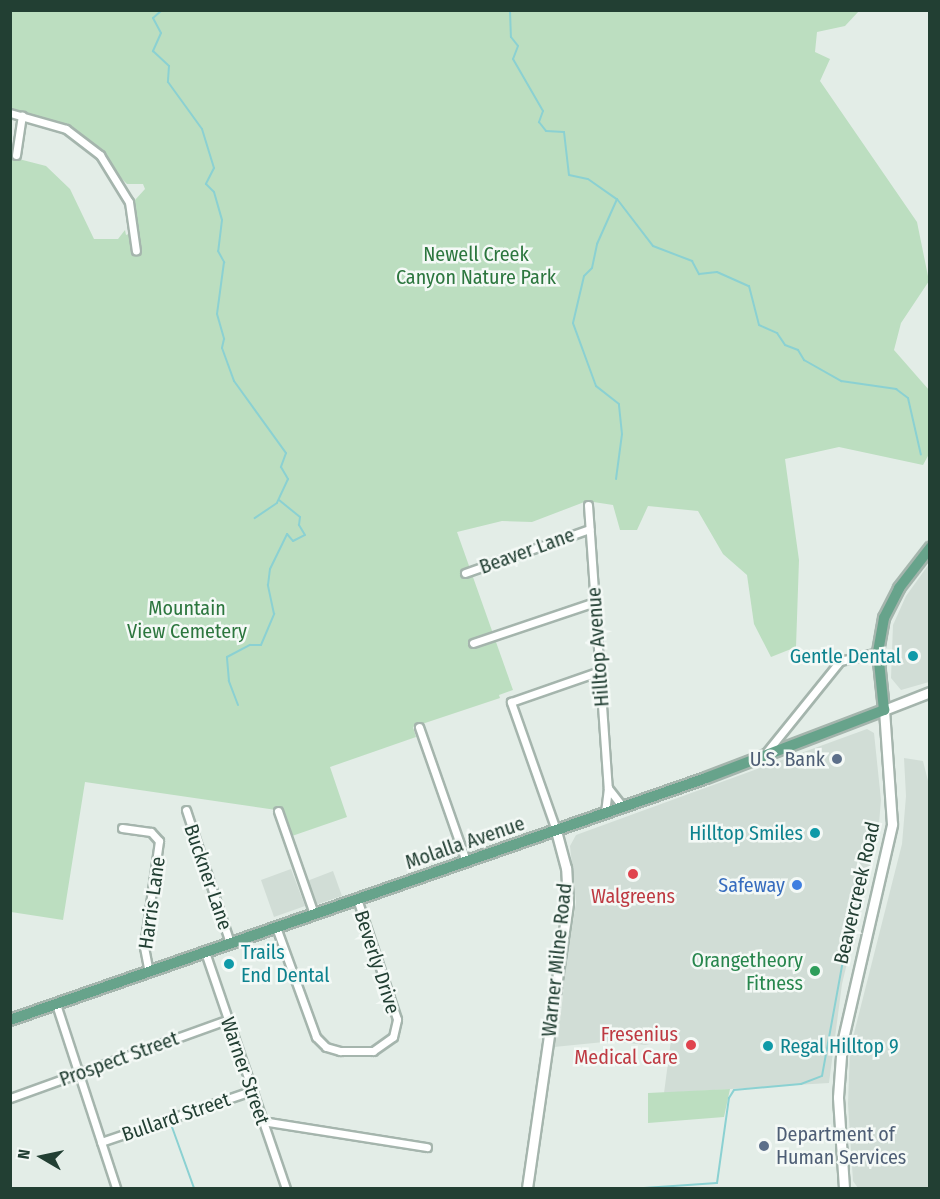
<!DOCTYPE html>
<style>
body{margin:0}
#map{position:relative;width:940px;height:1199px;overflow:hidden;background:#e3ede7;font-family:"Fira Sans Condensed",sans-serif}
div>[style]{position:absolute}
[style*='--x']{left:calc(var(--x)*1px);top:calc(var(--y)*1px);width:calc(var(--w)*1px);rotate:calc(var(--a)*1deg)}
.built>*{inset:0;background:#d1ddd6}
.green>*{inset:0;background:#bcdec0}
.stream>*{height:2px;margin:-1px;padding:0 1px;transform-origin:1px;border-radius:1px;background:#8bd1d2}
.roads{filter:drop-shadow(2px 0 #a5b5ad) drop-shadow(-2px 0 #a5b5ad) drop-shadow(0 2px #a5b5ad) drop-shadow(0 -2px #a5b5ad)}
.street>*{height:7px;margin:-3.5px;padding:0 3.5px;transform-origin:3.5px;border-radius:3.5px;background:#fff}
.secondary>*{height:9px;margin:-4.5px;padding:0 4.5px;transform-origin:4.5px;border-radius:4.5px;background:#fff}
.primary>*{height:10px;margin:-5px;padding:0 5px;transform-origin:5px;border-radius:5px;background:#67a38b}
.dots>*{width:16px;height:16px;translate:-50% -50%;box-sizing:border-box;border:3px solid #f4f9f6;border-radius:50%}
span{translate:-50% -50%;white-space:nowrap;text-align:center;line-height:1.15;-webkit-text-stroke:5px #f4f9f6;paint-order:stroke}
.park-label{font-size:20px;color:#2c763e}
.street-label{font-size:20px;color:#223f33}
.culture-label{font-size:20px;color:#0d838f}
.right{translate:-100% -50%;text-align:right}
.left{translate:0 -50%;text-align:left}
.service-label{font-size:20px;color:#4e5e75}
.shop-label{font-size:20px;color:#366cbe}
.health-label{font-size:20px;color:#be3a42}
.leisure-label{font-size:20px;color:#27864d}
.frame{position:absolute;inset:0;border:12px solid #223f33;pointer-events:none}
.north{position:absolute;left:12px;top:1127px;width:60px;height:60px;-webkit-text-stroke:4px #f4f9f6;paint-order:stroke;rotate:279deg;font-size:16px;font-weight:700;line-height:24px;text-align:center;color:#223f33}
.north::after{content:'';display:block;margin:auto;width:21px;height:27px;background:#223f33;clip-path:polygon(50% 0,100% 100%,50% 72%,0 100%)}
</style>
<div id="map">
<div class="built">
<div style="clip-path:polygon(929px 564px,929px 682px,901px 690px,891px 678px,893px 625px,906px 596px)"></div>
<div style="clip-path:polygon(867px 729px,874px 733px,881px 800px,878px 835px,842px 984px,829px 1083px,664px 1093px,671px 1040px,645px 1045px,614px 1041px,554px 1047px,576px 902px,570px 846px,576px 835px)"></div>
<div style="clip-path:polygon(904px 758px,923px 761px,929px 785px,929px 1188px,858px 1188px,853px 1181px,848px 1104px,850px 1049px,902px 844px,906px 796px)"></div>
<div style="clip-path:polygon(291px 869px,305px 906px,274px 917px,261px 880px)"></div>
<div style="clip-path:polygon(333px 871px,342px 896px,315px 905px,307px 881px)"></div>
</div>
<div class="green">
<div style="clip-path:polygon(10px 11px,859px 11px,845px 26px,817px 32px,815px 52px,830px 59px,820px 81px,917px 222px,929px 281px,901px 323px,894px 350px,929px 390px,929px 454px,923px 465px,839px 447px,785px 459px,799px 560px,796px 647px,771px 657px,754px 624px,747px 575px,723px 554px,698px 511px,648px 506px,637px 530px,620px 530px,613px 505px,587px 501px,532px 522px,502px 521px,457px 532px,513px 690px,499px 695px,500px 698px,413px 727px,416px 737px,330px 767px,347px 817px,292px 836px,283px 811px,85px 782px,63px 920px,11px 912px,11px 157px,46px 166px,70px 189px,94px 239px,118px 239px,125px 230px,126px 235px,133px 232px,135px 200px,145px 189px,143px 184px,127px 184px,73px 131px,11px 112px)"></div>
<div style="clip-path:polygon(730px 1089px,724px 1117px,648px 1123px,648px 1093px)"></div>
</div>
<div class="stream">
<div style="--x:162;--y:10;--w:12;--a:138"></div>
<div style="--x:153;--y:18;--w:17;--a:62"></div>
<div style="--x:161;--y:33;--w:20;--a:114"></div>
<div style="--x:153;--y:51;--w:22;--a:43"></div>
<div style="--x:169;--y:66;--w:16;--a:94"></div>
<div style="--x:168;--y:82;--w:58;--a:54.1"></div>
<div style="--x:202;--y:129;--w:41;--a:72.9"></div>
<div style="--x:214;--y:168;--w:18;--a:117"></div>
<div style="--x:206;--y:184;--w:11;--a:45"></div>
<div style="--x:214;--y:192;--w:29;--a:74"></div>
<div style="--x:222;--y:220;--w:31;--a:97"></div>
<div style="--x:218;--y:251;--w:13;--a:61"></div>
<div style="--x:224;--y:262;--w:52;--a:97.7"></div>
<div style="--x:217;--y:314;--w:26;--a:74"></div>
<div style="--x:224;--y:339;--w:9;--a:103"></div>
<div style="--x:222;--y:348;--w:35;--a:70"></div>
<div style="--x:234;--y:381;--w:89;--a:54.2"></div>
<div style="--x:286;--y:453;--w:15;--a:110"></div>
<div style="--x:281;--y:467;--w:14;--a:60"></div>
<div style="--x:288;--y:479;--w:26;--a:115"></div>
<div style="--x:277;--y:503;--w:27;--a:146"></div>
<div style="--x:504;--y:10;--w:6;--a:9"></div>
<div style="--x:510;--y:11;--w:26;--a:88"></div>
<div style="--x:511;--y:37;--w:11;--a:52"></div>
<div style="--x:518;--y:46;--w:14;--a:111"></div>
<div style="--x:513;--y:59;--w:60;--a:60"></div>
<div style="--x:543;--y:111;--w:12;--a:110"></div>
<div style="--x:539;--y:122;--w:11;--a:52"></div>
<div style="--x:546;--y:131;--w:18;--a:3"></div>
<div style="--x:564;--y:132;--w:43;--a:83.4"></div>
<div style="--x:569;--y:175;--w:19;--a:12"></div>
<div style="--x:588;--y:179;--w:35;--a:35"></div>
<div style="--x:617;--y:199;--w:59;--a:52.5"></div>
<div style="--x:653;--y:246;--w:42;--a:21"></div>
<div style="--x:692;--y:261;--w:15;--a:62"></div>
<div style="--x:699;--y:274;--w:18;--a:-6"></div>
<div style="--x:717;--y:272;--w:35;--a:24"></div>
<div style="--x:749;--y:286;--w:40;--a:75.6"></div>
<div style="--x:759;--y:325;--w:20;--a:24"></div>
<div style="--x:777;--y:333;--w:14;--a:56"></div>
<div style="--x:785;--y:345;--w:14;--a:21"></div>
<div style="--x:798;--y:350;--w:12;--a:59"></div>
<div style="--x:804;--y:360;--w:43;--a:29.6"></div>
<div style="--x:841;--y:381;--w:56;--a:8.3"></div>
<div style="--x:896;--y:389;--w:15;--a:37"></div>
<div style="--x:908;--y:398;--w:58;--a:77.2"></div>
<div style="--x:616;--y:479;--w:45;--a:-82.4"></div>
<div style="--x:622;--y:434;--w:30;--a:-96"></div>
<div style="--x:619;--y:404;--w:29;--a:-142"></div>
<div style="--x:596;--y:386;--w:67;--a:-110.1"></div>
<div style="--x:573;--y:323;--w:48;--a:-76.8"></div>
<div style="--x:584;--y:276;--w:11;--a:-45"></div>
<div style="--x:592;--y:268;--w:25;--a:-78"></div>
<div style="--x:597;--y:244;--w:49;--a:-66"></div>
<div style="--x:238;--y:705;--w:26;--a:-111"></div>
<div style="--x:229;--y:681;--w:24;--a:-95"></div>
<div style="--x:227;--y:657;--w:26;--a:-28"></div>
<div style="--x:250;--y:645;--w:11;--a:0"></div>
<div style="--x:261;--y:645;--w:34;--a:-67"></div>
<div style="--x:274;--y:614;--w:30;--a:-102"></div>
<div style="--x:268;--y:585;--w:16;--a:-83"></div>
<div style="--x:270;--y:569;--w:39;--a:-64"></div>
<div style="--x:287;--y:534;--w:9;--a:49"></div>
<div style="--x:293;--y:541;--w:13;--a:-27"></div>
<div style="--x:305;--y:535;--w:12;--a:-121"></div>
<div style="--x:299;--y:525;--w:8;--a:-83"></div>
<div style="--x:300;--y:517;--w:27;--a:-141"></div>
<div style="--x:172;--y:1127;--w:65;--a:70.2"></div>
<div style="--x:644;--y:1188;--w:73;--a:-3.9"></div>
<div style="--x:717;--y:1183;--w:86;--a:-82"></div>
<div style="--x:729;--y:1098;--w:9;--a:-58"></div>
<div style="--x:734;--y:1090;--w:67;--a:-5.1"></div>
<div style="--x:801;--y:1084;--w:22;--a:-21"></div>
<div style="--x:822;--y:1076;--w:128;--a:-79.7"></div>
</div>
<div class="roads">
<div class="street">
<div style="--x:10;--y:113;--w:58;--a:15.9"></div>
<div style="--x:66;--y:129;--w:43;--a:37.4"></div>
<div style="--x:100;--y:155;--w:55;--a:58.3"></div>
<div style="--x:129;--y:202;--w:49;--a:81.9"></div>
<div style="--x:16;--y:155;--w:40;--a:-81.5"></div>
<div style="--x:588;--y:505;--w:284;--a:86"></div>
<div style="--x:608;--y:788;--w:25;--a:97"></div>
<div style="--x:465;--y:573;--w:132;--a:-19.5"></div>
<div style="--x:473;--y:643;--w:129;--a:-18.6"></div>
<div style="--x:419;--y:727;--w:142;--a:70.7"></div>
<div style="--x:765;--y:754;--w:119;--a:-51.1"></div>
<div style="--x:840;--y:661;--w:39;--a:-13"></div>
<div style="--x:608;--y:788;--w:24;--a:52"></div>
<div style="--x:186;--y:810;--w:140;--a:71.7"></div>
<div style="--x:278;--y:811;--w:109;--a:70.7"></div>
<div style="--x:122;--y:828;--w:29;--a:8"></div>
<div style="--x:151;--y:832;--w:12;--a:48"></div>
<div style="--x:159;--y:841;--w:107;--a:98.1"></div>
<div style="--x:144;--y:947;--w:25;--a:79"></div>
<div style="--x:556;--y:830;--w:136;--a:-109.4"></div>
<div style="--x:511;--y:702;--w:94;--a:-19.2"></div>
<div style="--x:276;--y:927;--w:117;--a:70"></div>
<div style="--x:316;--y:1037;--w:14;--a:45"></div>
<div style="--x:326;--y:1047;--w:15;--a:16"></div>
<div style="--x:340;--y:1051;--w:33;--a:0"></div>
<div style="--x:373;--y:1051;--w:24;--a:-35"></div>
<div style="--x:393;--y:1037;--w:18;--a:-77"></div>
<div style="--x:397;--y:1019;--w:126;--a:-108.4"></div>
<div style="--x:205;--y:952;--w:250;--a:71.1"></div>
<div style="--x:56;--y:1004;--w:194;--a:71.9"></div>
<div style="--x:10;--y:1098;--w:231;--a:-19.8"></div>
<div style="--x:262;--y:1121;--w:167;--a:9"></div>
<div style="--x:101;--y:1142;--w:158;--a:-18.8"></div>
</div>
<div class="secondary">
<div style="--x:527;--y:1188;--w:288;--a:-81.8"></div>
<div style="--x:568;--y:903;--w:35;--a:-93"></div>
<div style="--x:566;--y:868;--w:39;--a:-105"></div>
<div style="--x:844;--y:1188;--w:91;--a:-93.8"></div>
<div style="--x:838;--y:1097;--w:54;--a:-85.8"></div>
<div style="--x:842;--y:1043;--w:225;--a:-77.1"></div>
<div style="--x:892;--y:824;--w:114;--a:-94"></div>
<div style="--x:884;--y:710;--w:49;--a:-21.4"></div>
</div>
<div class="primary">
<div style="--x:10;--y:1020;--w:737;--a:-19.17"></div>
<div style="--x:706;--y:778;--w:191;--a:-20.9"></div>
<div style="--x:884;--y:710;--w:58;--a:-95.9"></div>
<div style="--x:878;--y:652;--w:35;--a:-80"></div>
<div style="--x:884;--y:618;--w:34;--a:-63"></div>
<div style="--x:899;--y:588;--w:51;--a:-52.2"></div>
</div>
</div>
<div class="dots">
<div style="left:913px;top:656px;background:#0f9aa8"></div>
<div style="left:837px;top:759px;background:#5c6f8a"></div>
<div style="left:815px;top:833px;background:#0f9aa8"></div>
<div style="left:633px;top:874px;background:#e0444e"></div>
<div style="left:797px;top:885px;background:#3f7fe0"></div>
<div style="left:229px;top:964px;background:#0f9aa8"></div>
<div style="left:815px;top:971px;background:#2e9e5b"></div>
<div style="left:691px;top:1045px;background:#e0444e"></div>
<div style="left:768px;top:1046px;background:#0f9aa8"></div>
<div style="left:764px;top:1146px;background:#5c6f8a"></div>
</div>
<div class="park-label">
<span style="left:476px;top:266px">Newell Creek<br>Canyon Nature Park</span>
<span style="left:187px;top:620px">Mountain<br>View Cemetery</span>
</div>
<div class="street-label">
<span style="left:527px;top:551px;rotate:-20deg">Beaver Lane</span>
<span style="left:598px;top:647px;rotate:-94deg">Hilltop Avenue</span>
<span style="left:465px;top:843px;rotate:-19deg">Molalla Avenue</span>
<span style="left:208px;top:877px;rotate:71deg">Buckner Lane</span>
<span style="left:857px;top:893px;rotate:-77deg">Beavercreek Road</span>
<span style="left:152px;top:903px;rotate:-82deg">Harris Lane</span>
<span style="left:557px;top:960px;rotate:-84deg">Warner Milne Road</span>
<span style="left:377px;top:962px;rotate:72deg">Beverly Drive</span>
<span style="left:119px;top:1059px;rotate:-20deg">Prospect Street</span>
<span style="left:245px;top:1071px;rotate:71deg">Warner Street</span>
<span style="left:176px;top:1117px;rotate:-19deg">Bullard Street</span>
</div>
<div class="culture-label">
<span class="right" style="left:901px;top:656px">Gentle Dental</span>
<span class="right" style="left:803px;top:833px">Hilltop Smiles</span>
<span class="left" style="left:241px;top:964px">Trails<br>End Dental</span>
<span class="left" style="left:780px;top:1046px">Regal Hilltop 9</span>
</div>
<div class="service-label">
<span class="right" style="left:825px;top:759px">U.S. Bank</span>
<span class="left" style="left:776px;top:1146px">Department of<br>Human Services</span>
</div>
<div class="shop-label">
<span class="right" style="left:785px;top:885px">Safeway</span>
</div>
<div class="health-label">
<span style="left:633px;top:896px">Walgreens</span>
<span class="right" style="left:678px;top:1046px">Fresenius<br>Medical Care</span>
</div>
<div class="leisure-label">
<span class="right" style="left:803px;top:972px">Orangetheory<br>Fitness</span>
</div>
<div class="frame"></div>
<div class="north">N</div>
</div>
